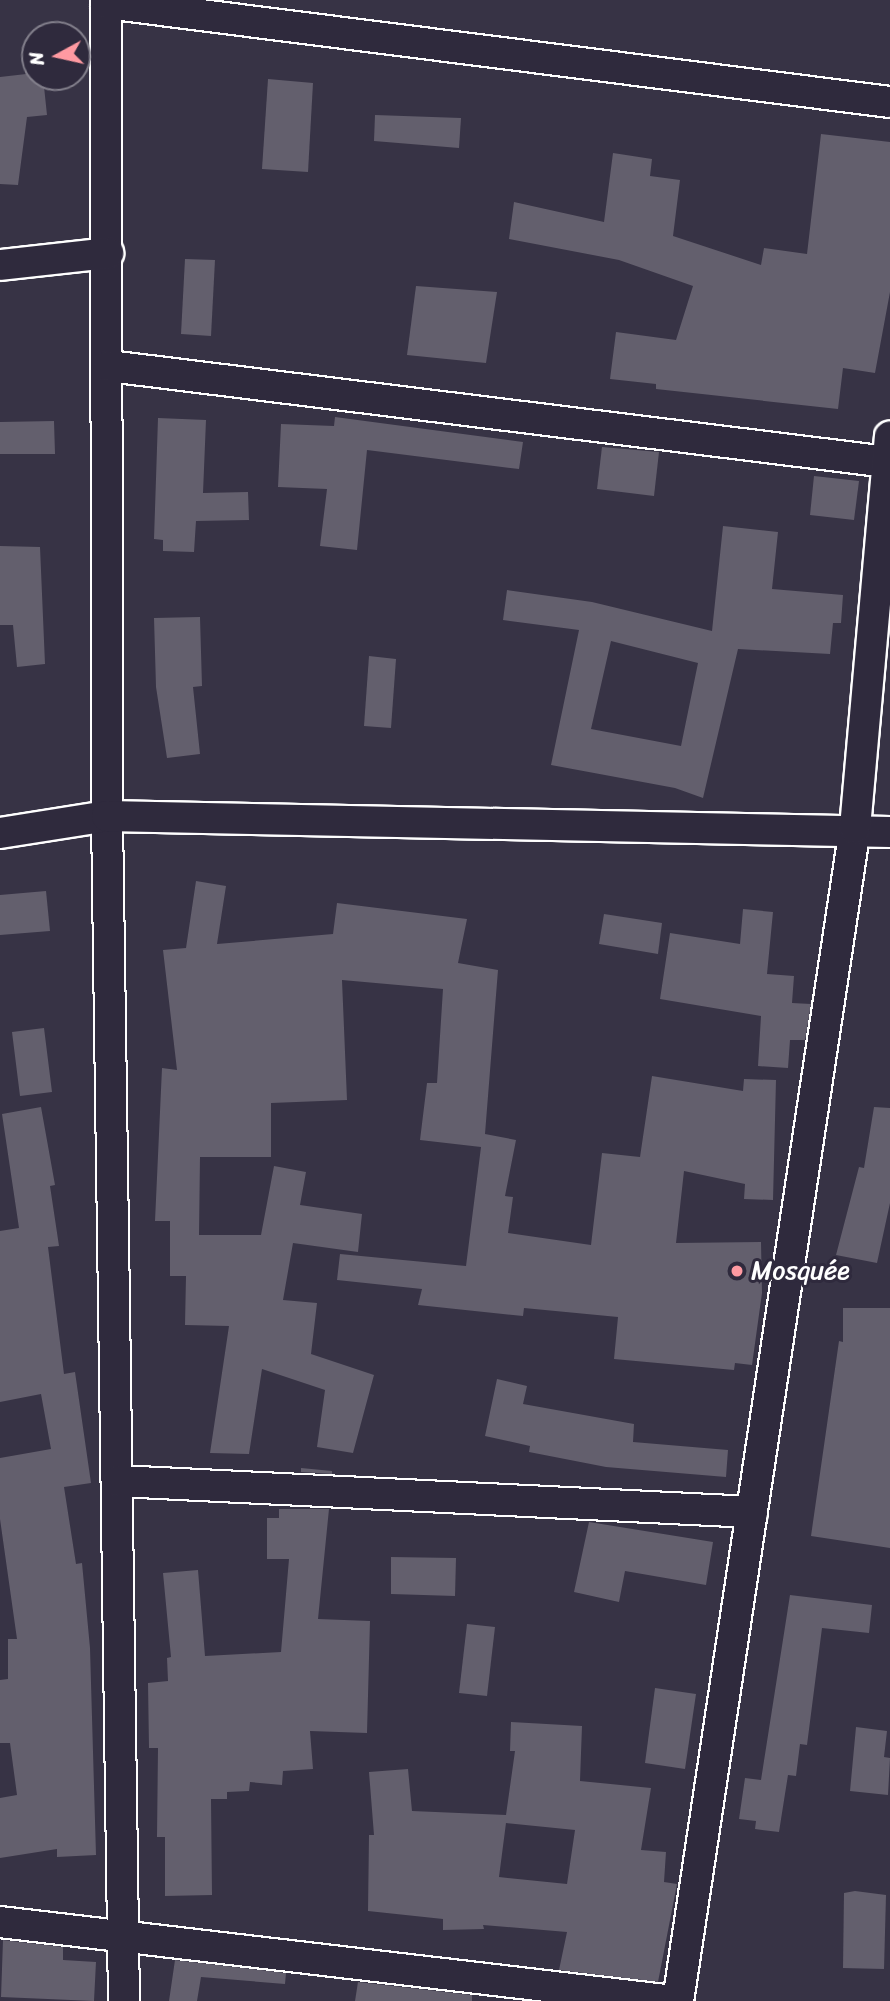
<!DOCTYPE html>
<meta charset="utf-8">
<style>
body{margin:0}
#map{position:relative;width:890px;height:2001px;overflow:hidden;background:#373345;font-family:Sriracha,sans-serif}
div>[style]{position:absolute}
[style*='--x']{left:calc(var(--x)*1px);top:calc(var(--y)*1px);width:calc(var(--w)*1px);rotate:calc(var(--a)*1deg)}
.building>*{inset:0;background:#635f6d}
.roads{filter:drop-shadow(2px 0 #fff) drop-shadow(-2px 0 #fff) drop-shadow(0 2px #fff) drop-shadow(0 -2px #fff)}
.street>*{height:30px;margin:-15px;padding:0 15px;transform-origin:15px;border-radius:15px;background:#2f2a3d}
.dots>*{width:19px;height:19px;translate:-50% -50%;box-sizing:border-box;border:4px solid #2f2a3d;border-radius:50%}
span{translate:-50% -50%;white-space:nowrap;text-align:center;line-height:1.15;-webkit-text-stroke:6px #2f2a3d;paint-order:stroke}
.poi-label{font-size:26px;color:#fff}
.left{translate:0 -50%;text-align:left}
.north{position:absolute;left:21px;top:21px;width:70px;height:70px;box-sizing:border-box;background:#2f2a3d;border:2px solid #827f8b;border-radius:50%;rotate:262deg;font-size:19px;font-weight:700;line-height:28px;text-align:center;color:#fff}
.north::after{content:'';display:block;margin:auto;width:24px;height:32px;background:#ff9aa2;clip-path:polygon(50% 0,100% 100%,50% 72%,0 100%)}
</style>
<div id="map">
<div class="building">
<div style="clip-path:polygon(35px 73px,43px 77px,47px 115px,27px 117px,18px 185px,0 184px,0 77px)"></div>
<div style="clip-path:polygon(268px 79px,313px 83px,308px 172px,262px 169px)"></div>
<div style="clip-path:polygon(375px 115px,461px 118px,459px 148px,374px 141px)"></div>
<div style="clip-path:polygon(821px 134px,890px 142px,890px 292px,875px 373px,843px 368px,838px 409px,656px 389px,656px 384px,610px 379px,616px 332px,676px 340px,693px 286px,619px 260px,509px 239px,514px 202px,604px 222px,613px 153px,652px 159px,650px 176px,680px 180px,673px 236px,761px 265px,764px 248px,807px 254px)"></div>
<div style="clip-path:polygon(185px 259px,215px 260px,211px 336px,181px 334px)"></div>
<div style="clip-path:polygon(416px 286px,497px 292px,486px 363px,407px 355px)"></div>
<div style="clip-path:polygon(335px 417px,523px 442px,519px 469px,367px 450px,357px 550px,320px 546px,327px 489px,278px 487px,281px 424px,334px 426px)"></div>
<div style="clip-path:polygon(158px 418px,206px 420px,203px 493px,248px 492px,249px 520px,196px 521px,194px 552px,163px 551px,163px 540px,154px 539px)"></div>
<div style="clip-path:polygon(54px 421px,55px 454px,0 454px,0 422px)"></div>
<div style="clip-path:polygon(602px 447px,659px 452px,654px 496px,597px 489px)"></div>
<div style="clip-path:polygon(814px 476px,859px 481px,854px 520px,810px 515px)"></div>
<div style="clip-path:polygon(evenodd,723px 526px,778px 532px,772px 589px,843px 595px,841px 623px,833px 623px,830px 654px,738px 649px,703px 798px,675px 788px,551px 765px,579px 630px,503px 620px,507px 590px,592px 602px,712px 631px,723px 526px,611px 641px,698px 663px,681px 746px,591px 729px,611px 641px)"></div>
<div style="clip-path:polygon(0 546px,40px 547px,45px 664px,17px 667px,13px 625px,0 625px)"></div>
<div style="clip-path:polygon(200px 617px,202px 686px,193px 687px,200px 754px,167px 758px,156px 687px,154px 618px)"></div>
<div style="clip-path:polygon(369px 656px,396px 659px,391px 728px,364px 726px)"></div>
<div style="clip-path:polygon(196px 881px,226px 886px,217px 944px,333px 934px,337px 903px,467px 919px,458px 963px,498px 970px,485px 1134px,516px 1140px,505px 1196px,513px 1197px,508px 1233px,591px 1245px,602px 1153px,640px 1157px,652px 1076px,743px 1091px,744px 1079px,776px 1080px,773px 1200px,744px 1199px,745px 1184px,684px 1171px,676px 1243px,761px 1242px,762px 1293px,752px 1365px,735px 1363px,734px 1370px,614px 1359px,618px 1317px,524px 1308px,523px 1316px,418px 1305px,422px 1289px,337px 1280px,340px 1254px,466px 1266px,481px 1147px,420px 1140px,427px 1083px,437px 1083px,443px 989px,342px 980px,347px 1100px,271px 1103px,271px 1157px,200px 1157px,199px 1235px,261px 1235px,274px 1166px,306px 1172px,300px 1205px,362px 1214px,358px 1252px,293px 1243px,283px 1300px,317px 1303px,311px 1354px,374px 1375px,353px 1453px,317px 1447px,325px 1390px,262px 1369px,249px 1454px,210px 1453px,229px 1326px,185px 1325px,186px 1276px,170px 1276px,170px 1221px,155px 1221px,162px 1068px,177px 1070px,163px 950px,186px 948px)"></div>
<div style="clip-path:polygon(46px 891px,50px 931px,0 935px,0 895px)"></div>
<div style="clip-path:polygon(743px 909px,773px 912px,767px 974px,794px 976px,792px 1003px,811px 1004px,805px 1040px,790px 1040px,788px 1068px,758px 1066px,761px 1016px,660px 999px,670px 933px,740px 944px)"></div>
<div style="clip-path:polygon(604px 914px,662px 923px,658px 954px,599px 944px)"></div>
<div style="clip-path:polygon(44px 1028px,52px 1092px,20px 1096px,12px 1032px)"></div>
<div style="clip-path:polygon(41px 1107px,55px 1185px,50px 1186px,59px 1246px,48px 1247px,64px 1374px,75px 1372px,91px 1483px,64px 1487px,76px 1564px,82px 1563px,90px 1648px,96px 1855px,57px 1857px,57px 1849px,0 1858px,0 1798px,17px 1795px,10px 1743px,0 1743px,0 1680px,8px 1679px,8px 1639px,17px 1639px,0 1519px,0 1458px,51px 1449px,41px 1394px,0 1402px,0 1231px,19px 1228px,2px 1114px)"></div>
<div style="clip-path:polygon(874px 1107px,890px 1108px,890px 1203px,877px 1263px,836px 1255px,859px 1167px,864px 1168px)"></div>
<div style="clip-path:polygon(843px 1308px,890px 1308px,890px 1548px,811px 1536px,839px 1341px,843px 1342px)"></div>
<div style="clip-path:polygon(497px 1379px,527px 1386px,523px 1404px,634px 1424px,633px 1442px,728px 1450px,726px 1477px,606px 1467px,529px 1452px,530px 1446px,485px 1436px)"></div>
<div style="clip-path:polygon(301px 1468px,332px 1471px,332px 1474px,301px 1472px)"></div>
<div style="clip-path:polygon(279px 1509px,329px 1509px,318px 1619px,370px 1621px,367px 1733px,310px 1731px,313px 1769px,283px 1771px,282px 1785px,250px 1782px,249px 1791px,227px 1792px,227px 1799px,211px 1799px,212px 1895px,165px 1896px,165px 1837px,157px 1837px,158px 1748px,149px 1748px,148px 1683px,168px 1681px,167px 1658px,171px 1657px,163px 1573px,198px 1570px,205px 1656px,281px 1652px,289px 1559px,267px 1559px,267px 1518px,279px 1518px)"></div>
<div style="clip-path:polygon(589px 1522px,713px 1542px,706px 1585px,625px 1571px,619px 1602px,574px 1592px)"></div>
<div style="clip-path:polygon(391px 1557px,456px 1558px,455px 1596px,391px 1594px)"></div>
<div style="clip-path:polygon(790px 1595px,872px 1605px,869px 1633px,822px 1628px,807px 1745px,800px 1744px,796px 1776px,788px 1775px,779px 1832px,755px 1829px,756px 1821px,739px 1819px,745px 1778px,761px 1780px)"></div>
<div style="clip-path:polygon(467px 1624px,495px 1627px,487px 1696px,459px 1693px)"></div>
<div style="clip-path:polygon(655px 1688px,696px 1694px,685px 1769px,645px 1763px)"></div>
<div style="clip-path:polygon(evenodd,511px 1722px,582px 1726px,580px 1781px,651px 1788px,641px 1850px,666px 1852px,664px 1882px,677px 1884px,658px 1982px,559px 1970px,567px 1932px,483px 1925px,484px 1929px,443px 1930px,443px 1919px,368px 1911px,369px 1835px,374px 1835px,369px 1772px,408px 1769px,412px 1811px,506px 1815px,515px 1751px,510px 1751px,511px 1722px,506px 1823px,575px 1830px,567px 1884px,499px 1877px,506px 1823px)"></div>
<div style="clip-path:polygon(856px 1727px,887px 1731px,884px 1757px,890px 1758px,888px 1795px,850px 1791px)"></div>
<div style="clip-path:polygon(855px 1891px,886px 1895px,884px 1969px,843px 1968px,844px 1893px)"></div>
<div style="clip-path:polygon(3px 1940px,63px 1947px,63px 1960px,96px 1962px,94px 2001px,1px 1997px)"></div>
<div style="clip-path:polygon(175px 1960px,286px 1973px,285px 1984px,201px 1977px,197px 2001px,169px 2001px)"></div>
<div style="clip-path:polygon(358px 1982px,472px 1995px,472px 2001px,355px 2001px)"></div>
</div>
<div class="roads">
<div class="street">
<div style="--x:106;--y:0;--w:816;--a:89.93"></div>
<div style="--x:107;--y:816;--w:1185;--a:89.18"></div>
<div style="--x:106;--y:3;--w:790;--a:7.2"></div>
<div style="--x:0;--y:265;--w:109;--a:-6.3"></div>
<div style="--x:109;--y:366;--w:784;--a:7.03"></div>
<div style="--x:0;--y:833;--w:108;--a:-9"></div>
<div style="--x:107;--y:816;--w:783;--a:1.17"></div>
<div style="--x:118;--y:1481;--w:635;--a:2.8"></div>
<div style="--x:0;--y:1922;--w:679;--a:6.69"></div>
<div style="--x:678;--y:2001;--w:1186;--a:-81.42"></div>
<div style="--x:855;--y:828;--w:393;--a:-84.9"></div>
</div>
</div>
<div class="dots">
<div style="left:737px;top:1271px;background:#ff9aa2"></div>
</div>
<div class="poi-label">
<span class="left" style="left:751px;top:1271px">Mosquée</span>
</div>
<div class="north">N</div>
</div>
